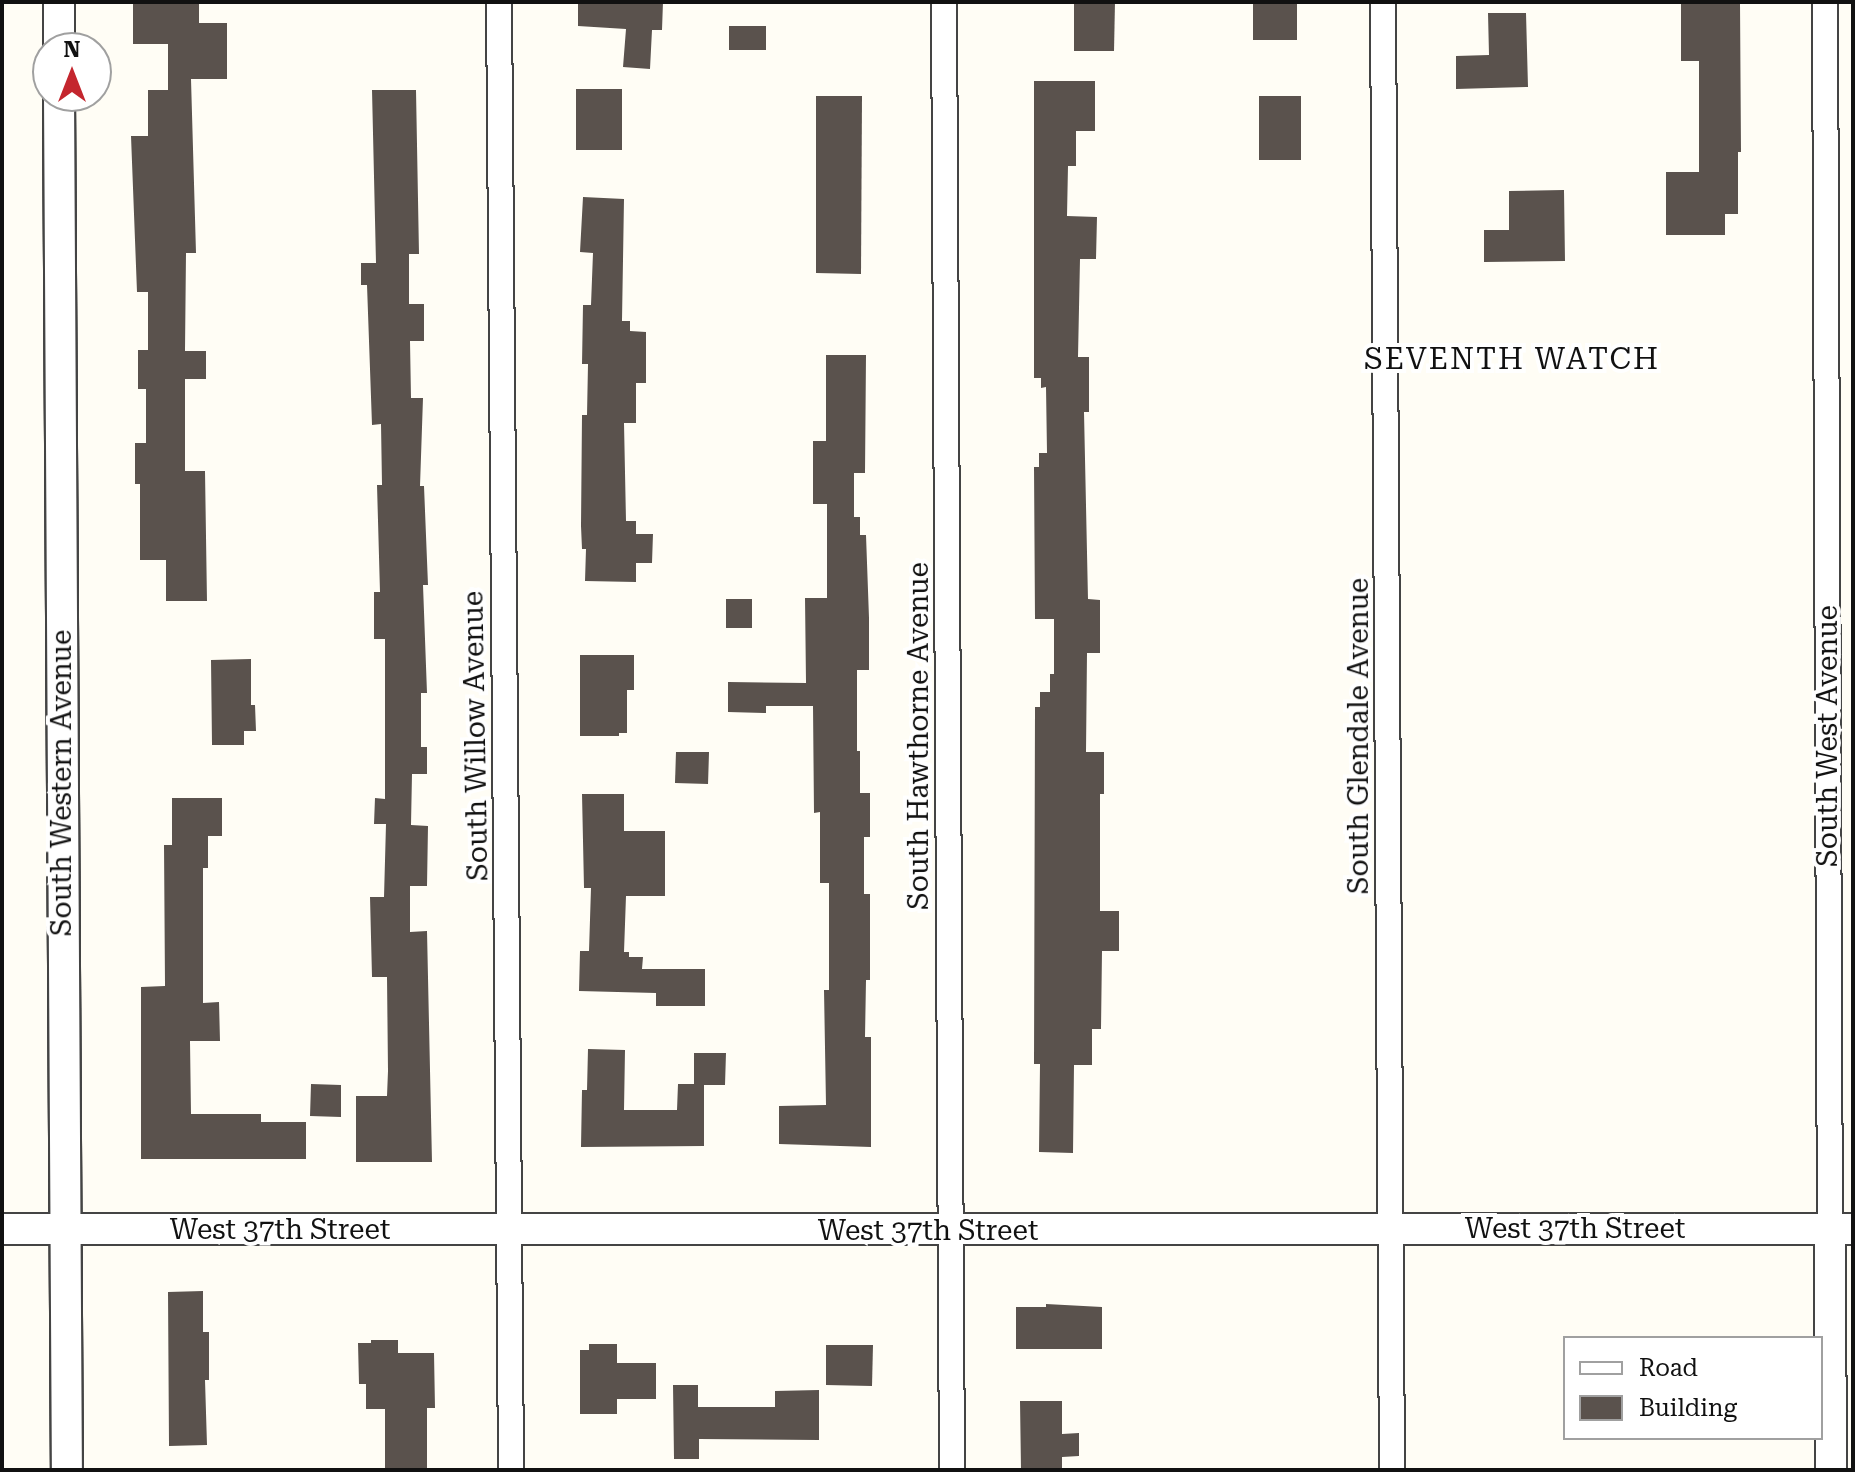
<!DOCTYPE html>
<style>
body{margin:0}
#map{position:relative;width:1855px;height:1472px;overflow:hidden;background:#fffdf5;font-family:"Roboto Serif",serif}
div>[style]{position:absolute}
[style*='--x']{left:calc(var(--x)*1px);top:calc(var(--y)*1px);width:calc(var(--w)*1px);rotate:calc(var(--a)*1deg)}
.building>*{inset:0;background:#5a524d}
.roads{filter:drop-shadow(2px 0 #444) drop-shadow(-2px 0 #444) drop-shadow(0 2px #444) drop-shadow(0 -2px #444)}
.minor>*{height:24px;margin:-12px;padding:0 12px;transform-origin:12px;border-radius:12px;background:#fff}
.tertiary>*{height:30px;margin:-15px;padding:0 15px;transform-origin:15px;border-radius:15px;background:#fff}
span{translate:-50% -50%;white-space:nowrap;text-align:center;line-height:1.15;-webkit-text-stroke:8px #fff;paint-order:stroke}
.street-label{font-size:28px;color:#111}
.neighbourhood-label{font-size:30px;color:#111;letter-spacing:2px}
.frame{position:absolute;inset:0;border:4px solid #111;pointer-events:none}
.legend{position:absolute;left:1563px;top:1336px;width:260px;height:104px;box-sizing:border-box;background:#fff;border:2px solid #a0a0a0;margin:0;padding:10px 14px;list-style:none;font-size:24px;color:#111}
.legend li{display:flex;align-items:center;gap:16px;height:40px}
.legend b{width:40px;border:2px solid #a0a0a0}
.north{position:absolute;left:32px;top:32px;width:80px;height:80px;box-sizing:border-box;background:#fff;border:2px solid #a0a0a0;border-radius:50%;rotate:0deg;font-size:22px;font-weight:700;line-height:32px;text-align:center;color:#111}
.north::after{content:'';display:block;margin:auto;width:28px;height:36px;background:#c4262e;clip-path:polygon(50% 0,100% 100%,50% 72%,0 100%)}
</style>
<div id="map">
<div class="building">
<div style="clip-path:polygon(133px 2px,199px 2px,199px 23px,227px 23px,227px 79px,191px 79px,196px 253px,186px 253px,185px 351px,206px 351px,206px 379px,185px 379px,185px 471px,205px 471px,207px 601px,166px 601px,166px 560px,140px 560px,140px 484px,135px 484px,135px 443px,146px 443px,146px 389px,138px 389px,138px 350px,148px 350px,148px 292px,137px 292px,131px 136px,148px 136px,148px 90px,168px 90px,168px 44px,133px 44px)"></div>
<div style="clip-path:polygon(578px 2px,663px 2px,662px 30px,652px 30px,650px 69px,623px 67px,626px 29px,578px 26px)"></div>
<div style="clip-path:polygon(1074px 2px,1115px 2px,1114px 51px,1074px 51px)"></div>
<div style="clip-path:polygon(1253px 2px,1297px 2px,1297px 40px,1253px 40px)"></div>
<div style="clip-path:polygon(1681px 2px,1740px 2px,1741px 152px,1738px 152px,1738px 214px,1725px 214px,1725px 235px,1666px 235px,1666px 172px,1699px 172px,1699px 61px,1681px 61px)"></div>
<div style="clip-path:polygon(1488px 13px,1526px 13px,1528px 87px,1456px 89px,1456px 56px,1489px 55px)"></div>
<div style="clip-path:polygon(729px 26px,766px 26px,766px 50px,729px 50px)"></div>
<div style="clip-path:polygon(1034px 81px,1095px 81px,1095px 131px,1076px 131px,1076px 166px,1068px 166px,1067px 216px,1097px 217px,1096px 259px,1080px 259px,1078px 357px,1089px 357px,1089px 412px,1084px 412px,1088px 599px,1100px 600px,1100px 653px,1087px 653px,1086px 752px,1104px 752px,1104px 794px,1100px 794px,1100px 911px,1119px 911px,1119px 951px,1102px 951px,1101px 1029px,1092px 1029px,1092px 1065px,1074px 1065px,1073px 1153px,1039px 1152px,1040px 1064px,1034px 1064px,1035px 707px,1040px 707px,1040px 692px,1050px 692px,1050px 674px,1054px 674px,1054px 619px,1035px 619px,1034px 467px,1039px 467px,1039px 453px,1047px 453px,1046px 387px,1041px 388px,1041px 378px,1034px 378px)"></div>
<div style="clip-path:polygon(576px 89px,622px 89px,622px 150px,576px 150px)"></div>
<div style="clip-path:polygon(372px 90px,416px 90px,419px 254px,409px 254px,409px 304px,424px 304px,424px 341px,410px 341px,411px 398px,423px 398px,420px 486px,424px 486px,428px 585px,423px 585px,427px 693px,421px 693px,421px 747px,427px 747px,427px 774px,412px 774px,411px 825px,428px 826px,427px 886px,410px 886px,410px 932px,427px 931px,432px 1162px,356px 1162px,356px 1096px,387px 1096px,388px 1071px,387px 977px,372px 977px,370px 897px,384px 897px,386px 824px,374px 824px,375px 798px,385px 799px,385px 639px,374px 639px,374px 592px,380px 592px,377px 485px,382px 485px,381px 424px,372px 425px,367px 285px,361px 285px,361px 263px,376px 263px)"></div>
<div style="clip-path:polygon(816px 96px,862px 96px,861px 274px,816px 273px)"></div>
<div style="clip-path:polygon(1259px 96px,1301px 96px,1301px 160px,1259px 160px)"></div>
<div style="clip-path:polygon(1564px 190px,1565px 261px,1484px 262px,1484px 230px,1509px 230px,1509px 191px)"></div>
<div style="clip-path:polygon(583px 197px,624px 199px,622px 321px,630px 321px,630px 331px,646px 332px,646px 383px,636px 383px,636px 423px,624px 423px,626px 521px,636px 521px,636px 534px,653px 534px,652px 563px,636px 563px,636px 582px,585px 581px,586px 549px,582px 549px,581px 526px,582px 415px,587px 415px,588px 364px,582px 364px,583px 305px,591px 305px,593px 253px,580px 252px)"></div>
<div style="clip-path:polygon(826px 355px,866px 355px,865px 473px,854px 473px,854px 517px,860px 517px,860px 535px,866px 535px,869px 618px,869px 670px,857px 670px,857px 751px,860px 751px,860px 793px,870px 793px,870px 837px,864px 837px,864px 894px,870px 894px,870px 980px,866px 980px,865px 1037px,871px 1037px,871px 1147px,779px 1144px,779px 1106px,826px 1105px,824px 990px,829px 990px,829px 883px,820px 883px,820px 812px,814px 813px,813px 706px,766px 706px,766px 713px,728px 712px,728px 682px,806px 683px,805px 598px,827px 598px,827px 504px,813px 504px,813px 441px,826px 441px)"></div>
<div style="clip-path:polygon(726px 599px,752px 599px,752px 628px,726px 628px)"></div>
<div style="clip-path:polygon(580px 655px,634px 655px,634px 690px,627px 690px,627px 733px,619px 733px,619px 736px,580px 736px)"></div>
<div style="clip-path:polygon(251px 659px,251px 705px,255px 705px,256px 731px,244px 731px,244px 745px,212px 745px,211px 660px)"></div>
<div style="clip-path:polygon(676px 752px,709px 752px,708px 784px,675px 783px)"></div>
<div style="clip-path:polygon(582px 794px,624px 794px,624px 831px,665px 831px,665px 896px,626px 896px,624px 952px,629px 952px,629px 957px,643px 957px,642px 969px,705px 969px,705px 1006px,656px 1006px,656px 993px,579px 991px,580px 951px,589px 951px,591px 888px,584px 888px)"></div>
<div style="clip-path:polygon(172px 798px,222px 798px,222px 836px,208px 836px,208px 868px,203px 868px,203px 1003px,219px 1002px,220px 1041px,190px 1041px,191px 1114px,261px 1114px,261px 1122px,306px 1122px,306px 1159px,141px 1159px,141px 987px,165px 986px,164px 845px,172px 845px)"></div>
<div style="clip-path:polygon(588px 1049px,625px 1050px,624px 1110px,677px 1110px,678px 1084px,694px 1084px,694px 1053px,726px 1053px,725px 1085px,704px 1085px,704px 1146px,581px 1147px,582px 1090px,587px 1090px)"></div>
<div style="clip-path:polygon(311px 1084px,341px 1085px,341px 1117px,310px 1116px)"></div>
<div style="clip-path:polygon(203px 1291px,203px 1332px,209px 1332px,209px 1380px,205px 1380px,207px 1445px,169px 1446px,168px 1292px)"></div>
<div style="clip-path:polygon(1046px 1304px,1102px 1307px,1102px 1349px,1016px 1349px,1016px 1307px,1046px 1307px)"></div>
<div style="clip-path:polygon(371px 1340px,398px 1340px,398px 1353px,434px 1353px,435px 1408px,427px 1408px,427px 1470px,385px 1470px,385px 1409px,366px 1409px,366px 1384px,359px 1384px,358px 1343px,371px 1343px)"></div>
<div style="clip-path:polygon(589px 1344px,617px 1344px,617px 1363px,656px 1363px,656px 1399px,617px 1399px,617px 1414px,580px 1414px,580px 1350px,589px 1350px)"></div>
<div style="clip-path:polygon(826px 1345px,873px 1345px,872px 1386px,826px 1385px)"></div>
<div style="clip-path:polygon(673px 1385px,698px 1385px,698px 1407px,775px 1407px,775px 1391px,819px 1390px,819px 1440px,699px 1439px,699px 1459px,674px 1459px)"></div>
<div style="clip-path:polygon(1020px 1401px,1062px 1401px,1062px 1434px,1079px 1433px,1079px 1456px,1062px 1457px,1062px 1470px,1021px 1470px)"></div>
</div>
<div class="roads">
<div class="minor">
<div style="--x:499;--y:2;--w:1468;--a:89.53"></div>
<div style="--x:944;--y:2;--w:1468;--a:89.69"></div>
<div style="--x:1383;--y:2;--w:1468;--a:89.65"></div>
<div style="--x:1825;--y:2;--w:1227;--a:89.77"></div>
</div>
<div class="tertiary">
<div style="--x:59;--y:2;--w:46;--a:90"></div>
<div style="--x:59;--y:96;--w:1374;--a:89.67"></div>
<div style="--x:2;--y:1229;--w:1851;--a:0"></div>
<div style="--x:1830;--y:1229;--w:241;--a:89.8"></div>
</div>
</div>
<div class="street-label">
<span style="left:476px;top:736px;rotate:-91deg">South Willow Avenue</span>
<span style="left:919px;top:736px;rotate:-90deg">South Hawthorne Avenue</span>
<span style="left:1359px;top:736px;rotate:-90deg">South Glendale Avenue</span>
<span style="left:1828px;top:736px;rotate:-90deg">South West Avenue</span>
<span style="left:62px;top:783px;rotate:-90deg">South Western Avenue</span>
<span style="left:1575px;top:1229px">West 37th Street</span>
<span style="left:280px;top:1230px">West 37th Street</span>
<span style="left:928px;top:1231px">West 37th Street</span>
</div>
<div class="neighbourhood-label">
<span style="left:1512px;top:359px">SEVENTH WATCH</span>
</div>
<div class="frame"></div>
<ul class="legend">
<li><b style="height:10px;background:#fff"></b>Road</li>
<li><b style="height:22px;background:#5a524d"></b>Building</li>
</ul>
<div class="north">N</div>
</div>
